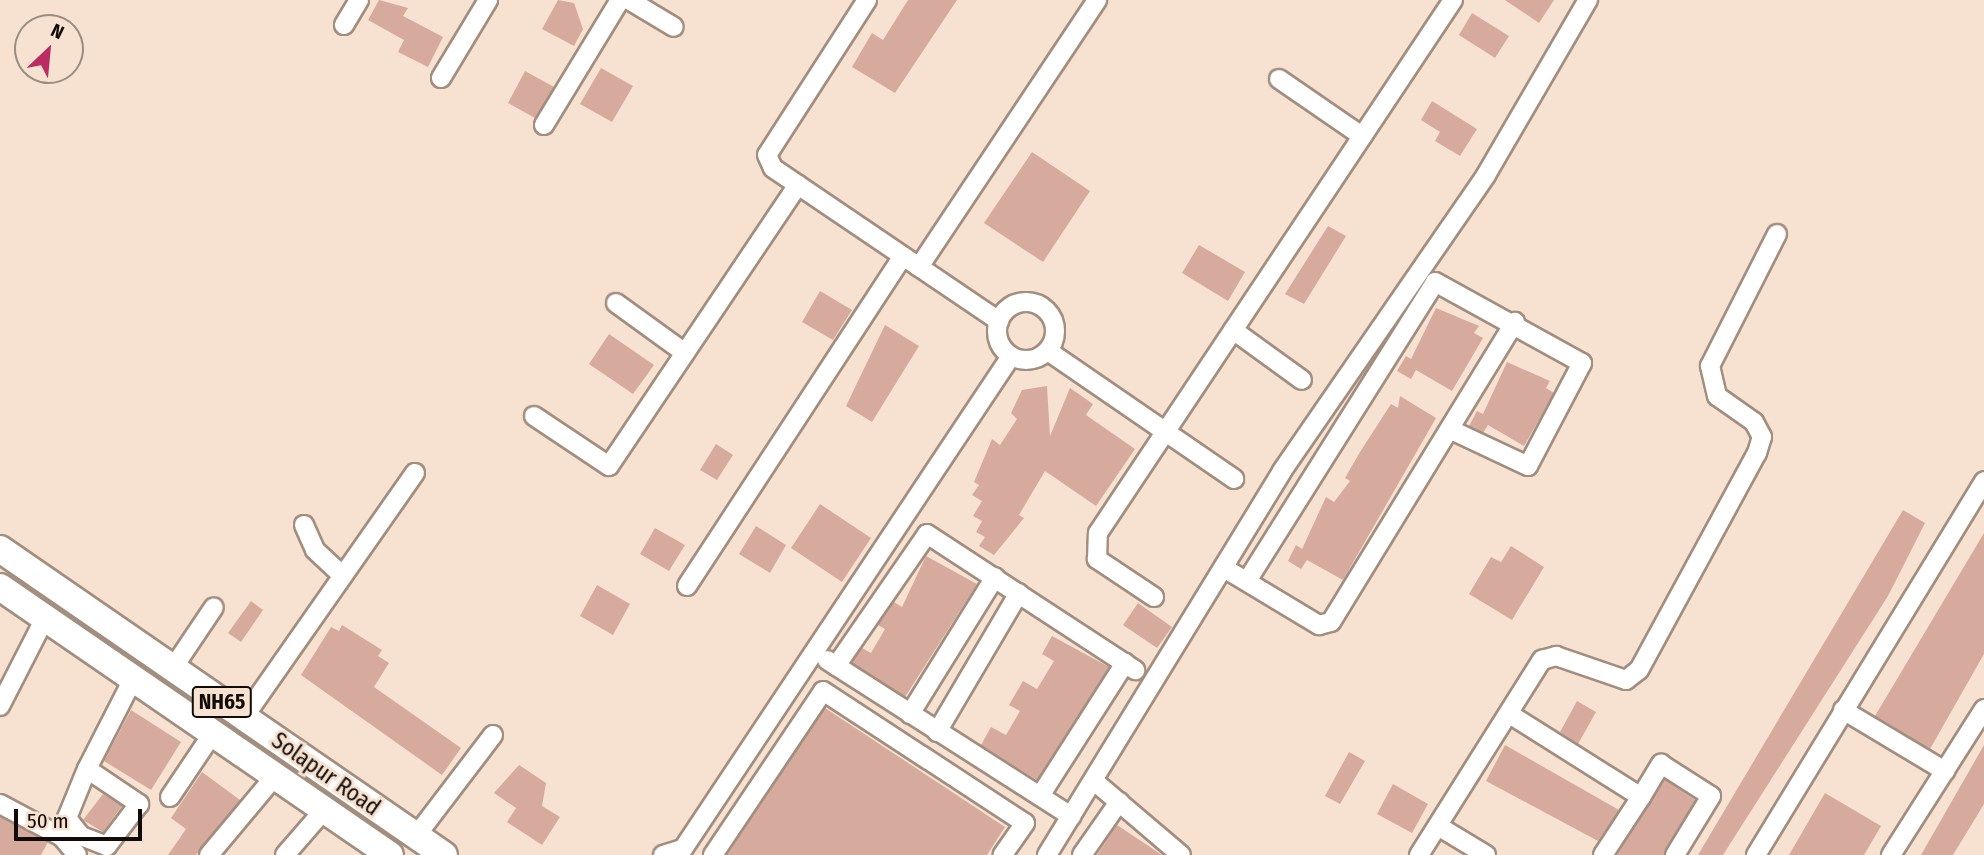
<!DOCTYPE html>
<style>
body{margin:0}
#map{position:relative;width:1984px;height:855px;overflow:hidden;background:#f7e2d1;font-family:"Fira Sans Condensed",sans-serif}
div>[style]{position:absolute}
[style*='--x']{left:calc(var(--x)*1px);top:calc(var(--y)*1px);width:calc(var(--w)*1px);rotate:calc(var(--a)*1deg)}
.building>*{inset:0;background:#d7aa9e}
.roads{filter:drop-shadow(2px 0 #a28e7f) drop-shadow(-2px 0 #a28e7f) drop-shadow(0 2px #a28e7f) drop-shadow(0 -2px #a28e7f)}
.minor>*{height:18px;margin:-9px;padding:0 9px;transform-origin:9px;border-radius:9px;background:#fff}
.minor>.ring{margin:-9px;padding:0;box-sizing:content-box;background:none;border:18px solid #fff;border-radius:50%}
.highway>*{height:26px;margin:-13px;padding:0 13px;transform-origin:13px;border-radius:13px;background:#fff}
span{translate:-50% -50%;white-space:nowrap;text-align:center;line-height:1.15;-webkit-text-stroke:6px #f7e2d1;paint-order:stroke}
.shield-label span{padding:2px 5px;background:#f7e2d1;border:2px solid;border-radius:5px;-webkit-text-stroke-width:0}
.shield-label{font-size:21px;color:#110a06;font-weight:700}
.street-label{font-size:23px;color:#110a06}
.north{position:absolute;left:14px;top:14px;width:70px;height:70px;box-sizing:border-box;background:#f7e2d1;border:2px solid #9b8c80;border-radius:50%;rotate:26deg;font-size:19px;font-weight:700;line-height:28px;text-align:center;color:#110a06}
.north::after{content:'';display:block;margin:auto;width:24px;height:32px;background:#ba2d60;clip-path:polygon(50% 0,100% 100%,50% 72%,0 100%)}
.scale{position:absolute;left:14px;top:809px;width:128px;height:32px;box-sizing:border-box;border:4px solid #110a06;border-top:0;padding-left:9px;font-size:21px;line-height:24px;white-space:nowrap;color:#110a06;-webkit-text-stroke:5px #f7e2d1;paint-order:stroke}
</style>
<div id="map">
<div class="building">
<div style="clip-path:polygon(379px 0,408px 8px,403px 16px,443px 37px,428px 67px,398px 52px,404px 40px,368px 20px)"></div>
<div style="clip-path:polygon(558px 0,574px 3px,583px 29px,574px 46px,542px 29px)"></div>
<div style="clip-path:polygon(908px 0,957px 0,895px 93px,852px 67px,872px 33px,883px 40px)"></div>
<div style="clip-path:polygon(1505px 0,1554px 0,1539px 23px)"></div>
<div style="clip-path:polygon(1472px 13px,1509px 36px,1495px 58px,1459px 35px)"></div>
<div style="clip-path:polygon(601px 68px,633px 86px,612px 122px,580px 104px)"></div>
<div style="clip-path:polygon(525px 71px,554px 87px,535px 118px,508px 103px)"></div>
<div style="clip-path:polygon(1432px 101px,1477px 129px,1460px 156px,1435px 141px,1440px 132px,1421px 120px)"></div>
<div style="clip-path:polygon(1032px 152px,1090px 191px,1043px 262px,984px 223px)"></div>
<div style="clip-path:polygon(1328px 226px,1346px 236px,1304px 304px,1285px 294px)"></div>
<div style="clip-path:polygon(1199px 245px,1245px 272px,1228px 301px,1182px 273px)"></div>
<div style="clip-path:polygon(820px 291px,852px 310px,833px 340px,802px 322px)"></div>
<div style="clip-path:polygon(1436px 308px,1479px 326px,1474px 333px,1483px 338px,1452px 391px,1416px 370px,1411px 379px,1397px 371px,1406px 356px,1411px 359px)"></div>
<div style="clip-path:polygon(885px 325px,919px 346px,872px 422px,846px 406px)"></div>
<div style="clip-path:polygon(609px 334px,654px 365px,633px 394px,589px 364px)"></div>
<div style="clip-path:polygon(1507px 362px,1550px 381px,1546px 388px,1554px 393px,1524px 446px,1488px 425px,1483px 433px,1469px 426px,1477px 411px,1483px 414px)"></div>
<div style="clip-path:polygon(1047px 386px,1050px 436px,1070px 388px,1093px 404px,1086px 415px,1135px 449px,1096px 506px,1045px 471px,1019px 515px,1024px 518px,994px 555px,979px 546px,985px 537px,976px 532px,982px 521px,973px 516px,982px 501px,972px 495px,979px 485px,974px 482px,992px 439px,1000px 445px,1017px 419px,1011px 413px,1022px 390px)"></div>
<div style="clip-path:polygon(1400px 396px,1436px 418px,1343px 580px,1307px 560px,1301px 569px,1288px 561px,1296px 545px,1302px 549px,1326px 497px,1334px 502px,1350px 481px,1345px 478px,1360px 452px,1391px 404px,1398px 408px)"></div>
<div style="clip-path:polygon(716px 444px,733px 455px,717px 480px,700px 470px)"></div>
<div style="clip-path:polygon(820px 504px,871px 538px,842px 582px,791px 548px)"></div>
<div style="clip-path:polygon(1903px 510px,1925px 523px,1888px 596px,1723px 855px,1698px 855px)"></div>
<div style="clip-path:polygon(756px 526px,786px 545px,770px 573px,739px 554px)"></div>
<div style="clip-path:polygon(655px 528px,685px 545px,669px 571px,640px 554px)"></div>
<div style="clip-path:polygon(1984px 533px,1984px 654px,1930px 749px,1875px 716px)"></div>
<div style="clip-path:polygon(1511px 546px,1544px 567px,1512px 620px,1469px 594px,1491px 557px,1501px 562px)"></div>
<div style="clip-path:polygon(926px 556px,977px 584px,905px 697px,852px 663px,862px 648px,871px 653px,885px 629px,878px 625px,894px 602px,902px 607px)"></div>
<div style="clip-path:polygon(597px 585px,630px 604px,613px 635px,580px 616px)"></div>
<div style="clip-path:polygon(251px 601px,263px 610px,241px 642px,228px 633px)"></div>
<div style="clip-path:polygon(1138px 603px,1172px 627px,1157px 648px,1123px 625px)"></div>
<div style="clip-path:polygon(342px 625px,382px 650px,378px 656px,389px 663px,374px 687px,461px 748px,442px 775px,301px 675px,331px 627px,339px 631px)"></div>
<div style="clip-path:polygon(1052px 636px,1109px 667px,1037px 780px,981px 745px,991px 727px,1006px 735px,1020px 711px,1009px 705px,1023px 681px,1037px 689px,1054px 661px,1042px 654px)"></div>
<div style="clip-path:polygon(1577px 701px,1596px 712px,1578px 744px,1560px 732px)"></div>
<div style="clip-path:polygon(825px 708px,1005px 827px,987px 855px,727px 855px)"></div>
<div style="clip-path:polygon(131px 710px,181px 742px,151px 790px,104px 761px)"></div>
<div style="clip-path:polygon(1505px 745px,1619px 810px,1598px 841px,1486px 781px)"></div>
<div style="clip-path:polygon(1984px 745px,1984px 804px,1953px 855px,1921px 855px)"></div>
<div style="clip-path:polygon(1349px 752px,1365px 761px,1340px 804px,1325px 796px)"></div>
<div style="clip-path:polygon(519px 765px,546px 783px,542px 806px,560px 817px,542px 845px,507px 822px,516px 808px,494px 793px)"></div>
<div style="clip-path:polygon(202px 772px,240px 800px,196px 855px,168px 855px,186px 829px,171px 818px)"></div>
<div style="clip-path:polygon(1665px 780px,1695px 800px,1664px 855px,1617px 855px)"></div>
<div style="clip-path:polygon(1393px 784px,1428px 804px,1412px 833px,1377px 814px)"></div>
<div style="clip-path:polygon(1825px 793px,1881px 826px,1864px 855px,1789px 855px)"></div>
<div style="clip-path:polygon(103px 794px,122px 806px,103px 832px,83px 820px)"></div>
<div style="clip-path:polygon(0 817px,48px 842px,41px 855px,0 855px)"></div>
<div style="clip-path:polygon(1117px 825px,1162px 855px,1097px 855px)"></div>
</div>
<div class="roads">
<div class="minor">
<div style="--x:629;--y:0;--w:52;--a:31"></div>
<div style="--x:867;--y:0;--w:184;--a:122.8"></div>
<div style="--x:767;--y:155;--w:14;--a:65"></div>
<div style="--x:773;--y:168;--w:273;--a:34.1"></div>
<div style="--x:344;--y:25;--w:29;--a:-59"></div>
<div style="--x:441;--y:78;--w:91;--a:-58.9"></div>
<div style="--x:1279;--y:79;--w:101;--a:34.5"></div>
<div style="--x:544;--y:125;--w:146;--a:-58.7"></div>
<div style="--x:919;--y:267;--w:321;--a:-56.3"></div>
<div style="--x:1435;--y:282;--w:168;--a:28.9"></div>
<div style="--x:1582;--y:363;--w:116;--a:117.7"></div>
<div style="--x:1528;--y:466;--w:85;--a:-154.9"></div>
<div class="ring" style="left:997px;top:302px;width:40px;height:40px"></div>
<div style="--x:616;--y:303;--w:85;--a:35.9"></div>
<div style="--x:1233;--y:330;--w:85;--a:35.9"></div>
<div style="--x:1048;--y:351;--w:226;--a:34.5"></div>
<div style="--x:534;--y:416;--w:90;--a:33.7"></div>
<div style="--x:609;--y:466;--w:339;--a:-56.1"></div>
<div style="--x:304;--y:525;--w:27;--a:66"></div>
<div style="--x:315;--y:550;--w:38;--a:43"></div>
<div style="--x:1224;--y:568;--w:111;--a:31"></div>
<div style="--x:1319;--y:625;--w:12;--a:-14"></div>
<div style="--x:1331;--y:622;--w:352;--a:-58.5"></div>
<div style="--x:1247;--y:581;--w:353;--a:-57.8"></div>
<div style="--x:687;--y:586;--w:394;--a:-56.8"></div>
<div style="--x:1154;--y:597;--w:69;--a:-146.3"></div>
<div style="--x:1097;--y:559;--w:26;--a:-88"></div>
<div style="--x:1098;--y:533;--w:640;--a:-56.33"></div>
<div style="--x:827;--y:660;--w:290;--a:32.6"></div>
<div style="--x:836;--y:666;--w:160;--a:-55.4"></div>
<div style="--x:927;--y:534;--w:249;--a:33.2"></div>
<div style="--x:173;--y:668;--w:73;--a:-56.1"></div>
<div style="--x:0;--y:706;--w:99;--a:-62.9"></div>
<div style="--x:1843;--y:710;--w:119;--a:30.9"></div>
<div style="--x:910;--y:714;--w:161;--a:-58.2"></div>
<div style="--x:1511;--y:715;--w:154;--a:32.2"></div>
<div style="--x:1641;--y:797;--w:39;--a:-59"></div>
<div style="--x:1661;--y:764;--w:59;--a:32.6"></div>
<div style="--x:1711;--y:796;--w:69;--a:121.4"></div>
<div style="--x:244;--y:717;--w:298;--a:-55"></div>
<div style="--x:937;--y:732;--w:161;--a:-59.5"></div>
<div style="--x:87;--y:769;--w:63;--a:33.9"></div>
<div style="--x:139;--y:804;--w:53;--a:127.3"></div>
<div style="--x:107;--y:846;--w:28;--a:-159"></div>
<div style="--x:81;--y:836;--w:23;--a:-128"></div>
<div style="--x:67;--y:818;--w:53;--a:-67.8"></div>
<div style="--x:87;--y:769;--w:101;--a:-62.9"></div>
<div style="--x:1094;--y:781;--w:114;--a:40.4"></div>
<div style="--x:1040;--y:796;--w:158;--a:-57.4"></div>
<div style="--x:170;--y:797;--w:77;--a:-56.1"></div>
<div style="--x:0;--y:804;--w:70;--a:28"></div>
<div style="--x:62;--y:837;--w:23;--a:50"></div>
<div style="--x:1438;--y:826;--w:56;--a:31.1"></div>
<div style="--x:416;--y:836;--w:127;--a:-52.7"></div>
<div style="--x:209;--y:855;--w:104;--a:-50.1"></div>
<div style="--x:285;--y:855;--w:61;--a:-49"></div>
<div style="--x:663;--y:855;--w:21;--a:-17"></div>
<div style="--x:683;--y:849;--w:592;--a:-56.36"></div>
<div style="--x:713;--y:855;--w:197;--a:-56.1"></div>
<div style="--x:823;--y:691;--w:241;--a:33.2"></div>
<div style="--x:1025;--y:823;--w:39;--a:125"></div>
<div style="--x:1047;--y:855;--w:450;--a:-58.5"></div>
<div style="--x:1282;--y:471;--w:359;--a:-55.4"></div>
<div style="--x:1486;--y:175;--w:203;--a:-59.8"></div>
<div style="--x:1082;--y:855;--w:65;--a:-55.1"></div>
<div style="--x:1419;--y:855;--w:231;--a:-57.8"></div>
<div style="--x:1542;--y:660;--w:15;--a:-16"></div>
<div style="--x:1556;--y:656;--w:74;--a:18.9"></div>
<div style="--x:1626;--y:680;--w:16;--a:-38"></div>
<div style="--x:1639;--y:670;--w:247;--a:-61.5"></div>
<div style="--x:1757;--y:453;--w:17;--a:-73"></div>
<div style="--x:1762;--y:437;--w:17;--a:-118"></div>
<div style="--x:1754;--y:422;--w:45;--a:-144.9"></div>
<div style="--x:1717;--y:396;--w:31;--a:-103"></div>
<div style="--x:1710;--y:366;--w:148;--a:-63.1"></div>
<div style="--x:1603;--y:855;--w:69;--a:-56.8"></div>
<div style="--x:1756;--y:855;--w:438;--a:-58.6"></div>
<div style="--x:1891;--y:855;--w:173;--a:-57.5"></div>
</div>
<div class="highway">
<div style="--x:0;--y:549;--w:539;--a:34.57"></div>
<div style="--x:0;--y:587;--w:473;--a:34.5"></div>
</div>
</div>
<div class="shield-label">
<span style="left:222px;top:702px">NH65</span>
</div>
<div class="street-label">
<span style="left:326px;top:774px;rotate:35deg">Solapur Road</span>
</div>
<div class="north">N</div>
<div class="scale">50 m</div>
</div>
